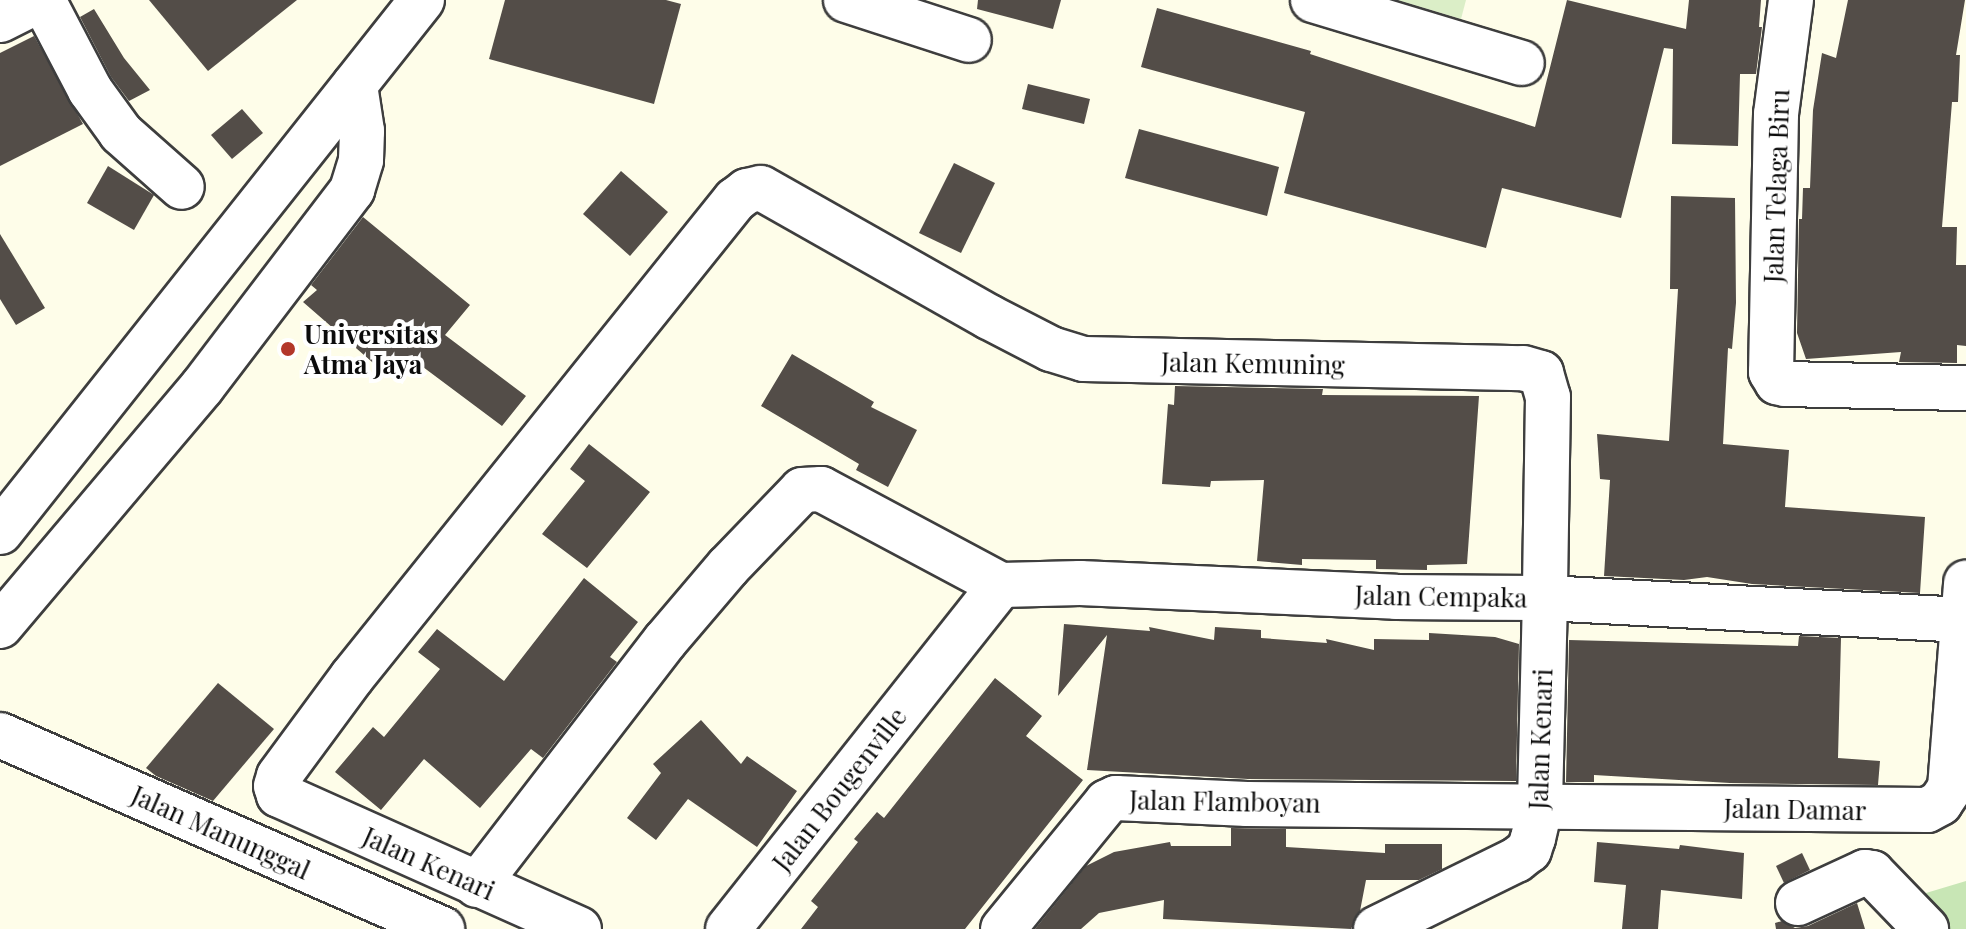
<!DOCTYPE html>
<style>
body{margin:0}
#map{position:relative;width:1966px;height:929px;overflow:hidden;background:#fefde9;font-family:"Playfair Display",serif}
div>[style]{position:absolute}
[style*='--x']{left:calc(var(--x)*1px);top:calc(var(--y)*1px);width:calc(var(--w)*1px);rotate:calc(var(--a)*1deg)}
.green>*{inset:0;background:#c8e6b5}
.pitch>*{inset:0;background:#dbeec7}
.building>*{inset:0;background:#534d48}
.roads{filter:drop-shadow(2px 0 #3e3e3e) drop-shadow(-2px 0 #3e3e3e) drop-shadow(0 2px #3e3e3e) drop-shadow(0 -2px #3e3e3e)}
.minor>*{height:44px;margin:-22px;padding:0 22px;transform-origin:22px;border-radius:22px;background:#fff}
.dots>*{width:22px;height:22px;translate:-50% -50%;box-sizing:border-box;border:4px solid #fff;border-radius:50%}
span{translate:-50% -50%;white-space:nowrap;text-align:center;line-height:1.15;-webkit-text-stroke:8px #fff;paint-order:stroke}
.street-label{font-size:26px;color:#0b0b0b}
.poi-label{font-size:26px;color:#0b0b0b;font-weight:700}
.left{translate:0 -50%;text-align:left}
</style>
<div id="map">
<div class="green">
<div style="clip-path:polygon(1966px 881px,1966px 929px,1950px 929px,1916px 896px)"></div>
</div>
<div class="pitch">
<div style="clip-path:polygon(1397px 0,1466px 0,1461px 19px)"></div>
</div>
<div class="building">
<div style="clip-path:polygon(149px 0,297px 0,208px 71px)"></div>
<div style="clip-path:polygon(505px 0,666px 0,681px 4px,654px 104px,489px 59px)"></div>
<div style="clip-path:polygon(978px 0,1061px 0,1053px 29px,977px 9px)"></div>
<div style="clip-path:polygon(1567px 0,1686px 29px,1689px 0,1761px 0,1759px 27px,1762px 27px,1756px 74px,1740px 74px,1738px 146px,1672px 144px,1673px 49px,1664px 48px,1621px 218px,1502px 188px,1486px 248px,1284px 193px,1305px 112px,1141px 67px,1157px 8px,1311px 51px,1310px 54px,1535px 127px)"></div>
<div style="clip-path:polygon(1848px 0,1965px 0,1956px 55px,1960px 55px,1958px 102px,1952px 102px,1942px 227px,1957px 227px,1956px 265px,1966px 265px,1966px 346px,1957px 345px,1957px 363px,1899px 362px,1901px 352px,1806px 359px,1797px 333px,1799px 219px,1802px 219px,1803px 188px,1810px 188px,1813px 110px,1822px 53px,1836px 58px)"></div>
<div style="clip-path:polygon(94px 9px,124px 58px,150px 90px,129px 101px,111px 77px,80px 17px)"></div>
<div style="clip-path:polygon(34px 36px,83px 124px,0 166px,0 53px)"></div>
<div style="clip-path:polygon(1028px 84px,1090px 99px,1084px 124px,1022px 109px)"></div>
<div style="clip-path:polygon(242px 109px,263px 133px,232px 159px,211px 135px)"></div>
<div style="clip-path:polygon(1139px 129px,1279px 167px,1267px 216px,1125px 178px)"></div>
<div style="clip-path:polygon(954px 163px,995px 183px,961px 253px,919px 233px)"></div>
<div style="clip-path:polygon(108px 166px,154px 195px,134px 230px,87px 203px)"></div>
<div style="clip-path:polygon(621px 171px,668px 212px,630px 256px,583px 214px)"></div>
<div style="clip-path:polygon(1671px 196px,1735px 198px,1736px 303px,1732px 349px,1728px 348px,1723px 444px,1789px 450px,1785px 507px,1925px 517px,1920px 593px,1752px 584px,1707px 577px,1684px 580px,1604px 576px,1610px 480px,1600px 479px,1597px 434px,1669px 441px,1678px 289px,1670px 289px)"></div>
<div style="clip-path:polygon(363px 217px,470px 305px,445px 335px,526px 396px,502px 426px,419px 364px,416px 368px,404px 356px,387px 375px,303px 302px,317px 290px,311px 285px)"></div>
<div style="clip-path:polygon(0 234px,45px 308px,16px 325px,0 299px)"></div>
<div style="clip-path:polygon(792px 354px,874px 402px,871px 407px,917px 430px,888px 487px,856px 470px,859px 464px,761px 406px)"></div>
<div style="clip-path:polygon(1175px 386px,1323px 389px,1322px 395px,1479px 396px,1467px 564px,1427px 565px,1427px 570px,1376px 569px,1376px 560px,1302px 559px,1302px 565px,1257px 561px,1264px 480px,1211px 481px,1210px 487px,1162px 484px,1168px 404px,1174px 405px)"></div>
<div style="clip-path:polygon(589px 444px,650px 492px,587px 568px,542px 534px,585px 481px,570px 469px)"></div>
<div style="clip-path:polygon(584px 578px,638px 622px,610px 657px,617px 662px,543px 758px,531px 749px,480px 808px,424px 759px,381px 810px,335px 772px,373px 727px,384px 737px,440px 669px,418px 652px,437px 629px,504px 681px)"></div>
<div style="clip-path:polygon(1064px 624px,1150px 631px,1149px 627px,1214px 640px,1215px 627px,1261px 630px,1261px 638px,1327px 643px,1326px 639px,1374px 650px,1374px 639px,1429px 640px,1429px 633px,1495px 637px,1519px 644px,1516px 781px,1248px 779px,1087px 770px,1107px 635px,1058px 696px)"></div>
<div style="clip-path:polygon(1799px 636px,1841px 638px,1838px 758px,1880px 761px,1878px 785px,1730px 783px,1594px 775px,1594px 782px,1566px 782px,1569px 640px,1798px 646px)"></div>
<div style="clip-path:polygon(995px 678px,1042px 716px,1026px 736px,1083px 780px,965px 929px,801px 929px,818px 907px,811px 901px,858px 842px,854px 839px,877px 812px,884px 818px)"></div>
<div style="clip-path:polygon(218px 683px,274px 729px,213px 801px,156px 776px,146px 768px)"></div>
<div style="clip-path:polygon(701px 720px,741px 764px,747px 756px,797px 791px,757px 847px,688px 799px,656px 840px,627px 818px,661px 773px,653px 764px)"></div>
<div style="clip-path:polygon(1231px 828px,1286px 829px,1286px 847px,1385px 853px,1385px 844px,1442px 844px,1442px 869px,1419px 880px,1366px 880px,1360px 911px,1351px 929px,1163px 919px,1164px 900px,1099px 913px,1081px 929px,1035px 929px,1086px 866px,1114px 852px,1170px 842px,1171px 846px,1231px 846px)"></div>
<div style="clip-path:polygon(1597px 842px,1679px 849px,1680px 845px,1744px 853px,1742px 899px,1661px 890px,1658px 929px,1622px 929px,1626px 885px,1594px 882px)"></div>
<div style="clip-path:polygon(1802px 853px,1810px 870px,1784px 883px,1776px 866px)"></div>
<div style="clip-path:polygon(1857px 903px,1865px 929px,1776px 929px,1775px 923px,1782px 921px,1795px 928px,1808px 926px)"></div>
</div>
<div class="roads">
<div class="minor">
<div style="--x:43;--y:0;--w:102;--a:62.4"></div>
<div style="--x:90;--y:90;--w:53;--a:54.2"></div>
<div style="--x:121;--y:133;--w:81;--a:41.5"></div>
<div style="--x:846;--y:0;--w:129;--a:18"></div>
<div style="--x:1313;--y:0;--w:218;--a:16.8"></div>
<div style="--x:1791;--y:0;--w:115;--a:97.5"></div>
<div style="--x:1776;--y:114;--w:258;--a:91.1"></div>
<div style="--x:1771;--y:372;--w:12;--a:59"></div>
<div style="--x:1777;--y:382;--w:8;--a:14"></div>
<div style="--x:1785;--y:384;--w:181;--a:1.3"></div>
<div style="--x:0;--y:20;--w:45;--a:-26.6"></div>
<div style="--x:0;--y:532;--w:679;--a:-51.58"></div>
<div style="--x:0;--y:626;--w:313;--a:-49.8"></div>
<div style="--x:202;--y:387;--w:248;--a:-52.7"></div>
<div style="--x:352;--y:190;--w:31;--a:-73"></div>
<div style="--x:361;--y:160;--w:29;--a:-88"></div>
<div style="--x:362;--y:131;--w:47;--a:-98.7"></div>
<div style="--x:0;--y:735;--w:483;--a:23.7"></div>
<div style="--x:477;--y:885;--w:308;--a:-52.4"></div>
<div style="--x:665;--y:641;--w:97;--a:-49.6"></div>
<div style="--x:728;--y:567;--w:107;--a:-46.1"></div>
<div style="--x:802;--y:490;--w:19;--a:-3"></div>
<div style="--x:821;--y:489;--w:204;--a:28.1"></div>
<div style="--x:1798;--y:903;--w:74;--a:-24.8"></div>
<div style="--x:1865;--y:872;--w:7;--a:8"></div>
<div style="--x:1872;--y:873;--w:78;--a:46"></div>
<div style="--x:579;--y:929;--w:329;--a:-155.9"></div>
<div style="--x:279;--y:795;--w:9;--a:-108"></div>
<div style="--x:276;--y:786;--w:10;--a:-73"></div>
<div style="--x:279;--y:776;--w:123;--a:-53.6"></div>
<div style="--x:352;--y:677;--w:612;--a:-51.24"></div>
<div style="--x:735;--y:200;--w:15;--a:-37"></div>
<div style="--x:747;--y:191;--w:14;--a:-12"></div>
<div style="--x:761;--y:188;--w:262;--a:29.5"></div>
<div style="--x:989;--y:317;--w:70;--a:27.3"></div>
<div style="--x:1051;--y:349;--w:34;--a:17"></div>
<div style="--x:1084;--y:359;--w:439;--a:1.2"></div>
<div style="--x:1523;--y:368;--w:19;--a:16"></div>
<div style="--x:1541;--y:373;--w:25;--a:74"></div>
<div style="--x:1548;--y:397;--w:201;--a:90.9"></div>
<div style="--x:1545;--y:598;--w:210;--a:91.4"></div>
<div style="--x:1540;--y:808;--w:31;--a:103"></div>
<div style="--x:1533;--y:838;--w:13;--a:108"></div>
<div style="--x:1529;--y:850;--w:16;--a:142"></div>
<div style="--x:1516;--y:860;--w:156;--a:153.8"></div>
<div style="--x:728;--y:929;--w:439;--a:-51.6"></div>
<div style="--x:1001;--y:585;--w:79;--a:-1.5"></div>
<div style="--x:1080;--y:583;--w:316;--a:2.5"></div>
<div style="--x:1396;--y:597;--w:149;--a:0.4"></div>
<div style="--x:1545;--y:598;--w:422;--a:3"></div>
<div style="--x:1003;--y:929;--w:164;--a:-50.7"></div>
<div style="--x:1107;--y:802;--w:10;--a:-24"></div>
<div style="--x:1116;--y:798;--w:131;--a:2.6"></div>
<div style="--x:1247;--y:804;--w:680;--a:0.51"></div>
<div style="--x:1927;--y:810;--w:15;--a:-28"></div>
<div style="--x:1940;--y:803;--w:18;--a:-56"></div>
<div style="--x:1950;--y:788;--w:206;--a:-85.5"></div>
</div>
</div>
<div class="dots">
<div style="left:288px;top:349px;background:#b3372a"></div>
</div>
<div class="street-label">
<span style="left:1776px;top:186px;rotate:-88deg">Jalan Telaga Biru</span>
<span style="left:1253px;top:363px;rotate:1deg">Jalan Kemuning</span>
<span style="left:1441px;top:596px;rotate:1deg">Jalan Cempaka</span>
<span style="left:1540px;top:739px;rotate:-88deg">Jalan Kenari</span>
<span style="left:839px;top:789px;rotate:-52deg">Jalan Bougenville</span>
<span style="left:1225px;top:801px;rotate:1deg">Jalan Flamboyan</span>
<span style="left:1795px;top:809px;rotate:1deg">Jalan Damar</span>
<span style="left:221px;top:832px;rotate:24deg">Jalan Manunggal</span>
<span style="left:429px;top:863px;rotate:24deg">Jalan Kenari</span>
</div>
<div class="poi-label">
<span class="left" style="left:304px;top:349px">Universitas<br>Atma Jaya</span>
</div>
</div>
